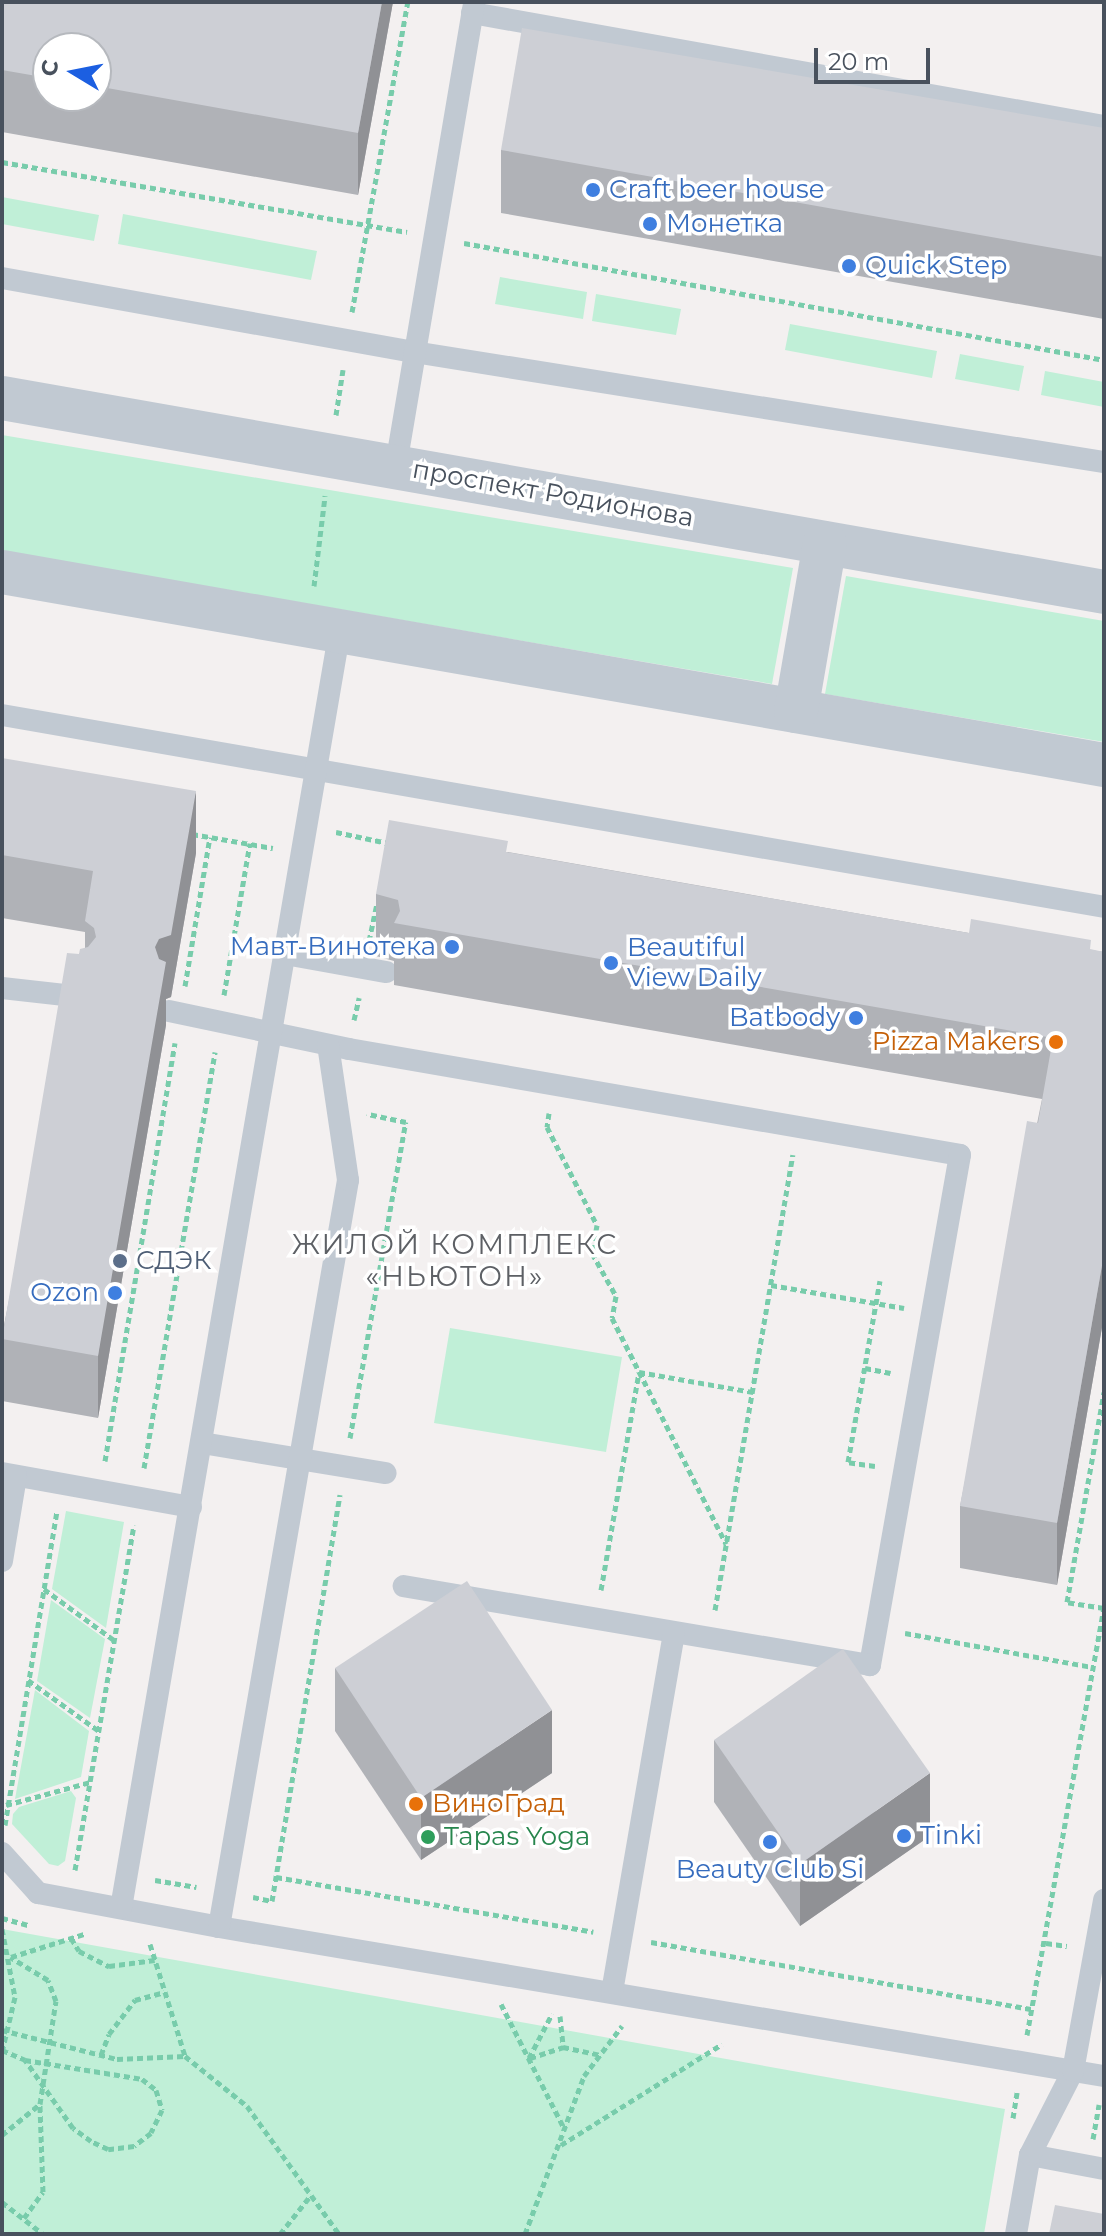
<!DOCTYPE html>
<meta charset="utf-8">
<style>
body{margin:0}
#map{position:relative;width:1106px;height:2236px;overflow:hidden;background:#f3f0f0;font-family:Montserrat,sans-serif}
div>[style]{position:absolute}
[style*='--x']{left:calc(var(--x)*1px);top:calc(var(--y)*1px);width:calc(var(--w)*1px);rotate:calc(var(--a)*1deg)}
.green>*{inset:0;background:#c0efd7}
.path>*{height:5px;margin-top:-2.5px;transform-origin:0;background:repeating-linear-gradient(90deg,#78ccab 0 6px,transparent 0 10px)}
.service>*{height:22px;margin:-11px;padding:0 11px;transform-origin:11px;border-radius:11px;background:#c1c9d2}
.tertiary>*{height:44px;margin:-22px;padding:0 22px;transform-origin:22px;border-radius:22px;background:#c1c9d2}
.wall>*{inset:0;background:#b0b2b7}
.shaded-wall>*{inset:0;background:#909195}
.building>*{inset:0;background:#cdcfd5}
.dots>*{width:22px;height:22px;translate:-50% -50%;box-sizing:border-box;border:4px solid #fff;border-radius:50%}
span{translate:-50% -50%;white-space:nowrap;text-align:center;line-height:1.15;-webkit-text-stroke:7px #fff;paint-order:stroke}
.shop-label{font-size:26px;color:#366cbe}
.left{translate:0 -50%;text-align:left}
.right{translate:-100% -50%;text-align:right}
.street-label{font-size:26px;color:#48515d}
.food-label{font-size:26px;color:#c56008}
.service-label{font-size:26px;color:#4e5e75}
.leisure-label{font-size:26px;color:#27864d}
.neighbourhood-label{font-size:28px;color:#5d6065;letter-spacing:2px}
.frame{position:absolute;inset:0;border:4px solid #48515d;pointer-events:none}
.north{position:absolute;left:32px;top:32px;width:80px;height:80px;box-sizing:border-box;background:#fff;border:2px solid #b6b9be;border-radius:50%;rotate:280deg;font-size:22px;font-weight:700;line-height:32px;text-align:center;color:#48515d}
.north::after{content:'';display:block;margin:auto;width:28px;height:36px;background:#1c5fe1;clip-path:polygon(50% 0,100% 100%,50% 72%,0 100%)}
.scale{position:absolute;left:814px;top:48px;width:116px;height:36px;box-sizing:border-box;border:4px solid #48515d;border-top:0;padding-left:10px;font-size:24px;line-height:28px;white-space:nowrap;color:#48515d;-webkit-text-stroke:6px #fff;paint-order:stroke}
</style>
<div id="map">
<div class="green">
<div style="clip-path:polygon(2px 197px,99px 215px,94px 241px,2px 224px)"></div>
<div style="clip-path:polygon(123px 214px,317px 251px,311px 280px,118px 244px)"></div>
<div style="clip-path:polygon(500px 277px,587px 292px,583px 319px,495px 304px)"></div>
<div style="clip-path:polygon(596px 294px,681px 309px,676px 335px,592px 321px)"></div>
<div style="clip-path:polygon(790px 324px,937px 351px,932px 378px,785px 350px)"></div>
<div style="clip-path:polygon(960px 354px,1024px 366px,1019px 391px,955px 379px)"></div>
<div style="clip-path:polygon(1045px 371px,1104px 382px,1104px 407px,1041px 395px)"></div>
<div style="clip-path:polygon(2px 435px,793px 568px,772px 684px,2px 551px)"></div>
<div style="clip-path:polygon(846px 576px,1104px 621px,1104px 742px,825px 694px)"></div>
<div style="clip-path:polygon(450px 1328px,622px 1357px,606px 1452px,434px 1423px)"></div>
<div style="clip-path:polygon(66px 1511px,124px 1522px,106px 1628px,52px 1589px)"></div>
<div style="clip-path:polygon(51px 1600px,105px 1639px,90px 1718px,37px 1681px)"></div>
<div style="clip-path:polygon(35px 1690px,89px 1731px,81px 1777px,15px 1799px)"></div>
<div style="clip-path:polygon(71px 1791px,76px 1798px,65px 1861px,58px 1866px,49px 1864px,12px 1824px,13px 1814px,19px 1807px)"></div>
<div style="clip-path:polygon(2px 1929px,1005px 2109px,984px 2234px,2px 2234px)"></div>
</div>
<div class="path">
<div style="--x:2;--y:162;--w:411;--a:9.8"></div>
<div style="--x:464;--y:243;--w:651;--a:10.36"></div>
<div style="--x:352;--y:312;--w:315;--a:-79.8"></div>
<div style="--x:336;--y:415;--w:46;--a:-81.2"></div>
<div style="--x:314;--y:586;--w:91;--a:-83"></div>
<div style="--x:336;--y:832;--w:53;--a:11.9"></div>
<div style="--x:192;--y:834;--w:82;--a:9.8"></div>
<div style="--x:369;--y:941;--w:38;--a:-78"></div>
<div style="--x:185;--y:986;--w:151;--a:-80.5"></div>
<div style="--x:224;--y:995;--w:154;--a:-80.3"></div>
<div style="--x:354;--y:1020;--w:23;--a:-77"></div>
<div style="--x:549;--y:1113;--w:14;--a:98"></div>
<div style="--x:547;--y:1127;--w:110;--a:63"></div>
<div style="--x:597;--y:1225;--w:28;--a:100"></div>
<div style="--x:592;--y:1253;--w:49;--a:60.8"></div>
<div style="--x:616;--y:1296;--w:22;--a:100"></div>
<div style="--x:612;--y:1318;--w:253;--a:63.2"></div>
<div style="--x:771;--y:1285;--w:135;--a:9.8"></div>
<div style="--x:865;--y:1368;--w:26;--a:11"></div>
<div style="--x:350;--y:1438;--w:321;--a:-80"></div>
<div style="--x:406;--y:1122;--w:40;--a:-168"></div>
<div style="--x:105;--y:1461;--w:424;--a:-80.5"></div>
<div style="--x:875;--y:1466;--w:27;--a:-172"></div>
<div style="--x:848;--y:1462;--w:184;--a:-80"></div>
<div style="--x:144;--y:1468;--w:422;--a:-80.3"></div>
<div style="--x:44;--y:1589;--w:87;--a:36.1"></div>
<div style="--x:601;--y:1590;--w:221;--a:-80.1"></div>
<div style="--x:639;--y:1372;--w:116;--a:10"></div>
<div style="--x:1104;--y:1608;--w:37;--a:-171"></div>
<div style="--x:1067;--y:1602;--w:213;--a:-80"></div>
<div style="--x:715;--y:1610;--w:462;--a:-80.3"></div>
<div style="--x:905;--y:1633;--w:191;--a:10.3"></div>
<div style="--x:28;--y:1680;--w:87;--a:35.7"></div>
<div style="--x:6;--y:1805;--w:87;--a:-15.3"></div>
<div style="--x:5;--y:1825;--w:317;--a:-80.6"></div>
<div style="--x:75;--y:1870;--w:350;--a:-80.3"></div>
<div style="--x:276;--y:1877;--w:322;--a:9.8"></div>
<div style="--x:155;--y:1880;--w:42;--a:9.7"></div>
<div style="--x:253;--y:1897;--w:19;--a:12"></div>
<div style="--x:272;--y:1901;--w:412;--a:-80.5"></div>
<div style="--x:2;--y:1918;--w:27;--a:15"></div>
<div style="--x:2;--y:1929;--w:69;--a:79.2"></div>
<div style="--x:15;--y:1997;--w:57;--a:103.3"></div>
<div style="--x:71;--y:1938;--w:15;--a:58"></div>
<div style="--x:79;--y:1951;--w:34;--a:27"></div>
<div style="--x:109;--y:1966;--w:46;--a:-7.4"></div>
<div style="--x:651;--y:1942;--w:387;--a:10"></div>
<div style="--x:1046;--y:1943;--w:21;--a:8"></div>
<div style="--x:150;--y:1944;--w:117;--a:72.6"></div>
<div style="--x:185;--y:2056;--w:80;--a:38.9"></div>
<div style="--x:247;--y:2106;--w:158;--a:54.3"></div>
<div style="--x:11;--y:1957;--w:77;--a:-17.5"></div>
<div style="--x:501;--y:2004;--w:141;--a:63.1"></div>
<div style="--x:560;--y:2016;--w:31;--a:84"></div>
<div style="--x:2;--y:2030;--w:119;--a:14.2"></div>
<div style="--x:117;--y:2059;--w:68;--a:-2.5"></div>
<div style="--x:1027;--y:2035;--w:435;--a:-79.8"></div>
<div style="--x:2;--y:2050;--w:25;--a:23"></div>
<div style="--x:25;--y:2060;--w:119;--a:9.2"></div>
<div style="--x:142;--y:2079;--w:18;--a:38"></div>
<div style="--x:156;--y:2090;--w:21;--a:73"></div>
<div style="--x:162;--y:2110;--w:25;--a:116"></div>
<div style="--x:151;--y:2133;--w:21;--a:143"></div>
<div style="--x:134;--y:2146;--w:26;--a:173"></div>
<div style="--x:108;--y:2149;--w:19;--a:-155"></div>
<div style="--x:91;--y:2141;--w:22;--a:-144"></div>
<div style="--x:73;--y:2128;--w:83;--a:-125.2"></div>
<div style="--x:101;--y:2055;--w:22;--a:-69"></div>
<div style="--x:109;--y:2034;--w:43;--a:-52.6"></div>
<div style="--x:135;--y:2000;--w:30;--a:-15"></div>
<div style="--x:529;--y:2058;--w:50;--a:-62.4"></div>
<div style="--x:530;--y:2058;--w:35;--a:-18"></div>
<div style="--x:563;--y:2047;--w:38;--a:12"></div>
<div style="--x:1013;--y:2118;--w:26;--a:-81"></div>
<div style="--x:2;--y:2135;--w:49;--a:-39.2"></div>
<div style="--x:40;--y:2104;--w:104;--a:-81.2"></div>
<div style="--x:56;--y:2001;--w:22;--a:-111"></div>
<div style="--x:48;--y:1980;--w:44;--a:-148.8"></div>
<div style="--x:1093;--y:2139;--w:35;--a:-80"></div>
<div style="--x:561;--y:2145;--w:190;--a:-32.1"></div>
<div style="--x:2;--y:2202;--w:52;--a:38"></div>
<div style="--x:24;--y:2218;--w:32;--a:-54"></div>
<div style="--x:43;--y:2192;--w:87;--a:-92"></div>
<div style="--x:280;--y:2234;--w:50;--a:-51.5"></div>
<div style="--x:525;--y:2234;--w:169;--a:-69.5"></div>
<div style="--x:584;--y:2076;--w:63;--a:-52.8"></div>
</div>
<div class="service">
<div style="--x:472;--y:13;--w:642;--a:10.14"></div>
<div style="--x:2;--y:278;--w:419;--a:10.2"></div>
<div style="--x:414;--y:352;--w:699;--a:9.06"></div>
<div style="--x:396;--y:465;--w:470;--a:-80.4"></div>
<div style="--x:2;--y:715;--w:1119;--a:9.88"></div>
<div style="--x:285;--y:954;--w:103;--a:10.1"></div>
<div style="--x:2;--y:988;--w:81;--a:6.4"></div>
<div style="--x:169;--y:1011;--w:184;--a:11.9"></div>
<div style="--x:349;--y:1049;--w:620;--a:9.84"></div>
<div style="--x:960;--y:1155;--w:518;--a:100.01"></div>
<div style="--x:870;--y:1665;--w:473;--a:-170.4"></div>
<div style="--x:202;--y:1443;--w:186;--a:9.3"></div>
<div style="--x:2;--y:1473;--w:192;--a:10.2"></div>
<div style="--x:2;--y:1561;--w:86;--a:-80.6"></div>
<div style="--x:2;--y:1853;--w:54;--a:48"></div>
<div style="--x:38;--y:1893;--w:184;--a:10.6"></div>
<div style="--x:219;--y:1927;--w:897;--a:9.56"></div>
<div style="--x:121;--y:1908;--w:1297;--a:-80.28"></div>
<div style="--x:219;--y:1927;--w:758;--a:-80.2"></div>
<div style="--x:348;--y:1180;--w:136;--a:-98.4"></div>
<div style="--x:612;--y:1992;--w:364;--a:-80.2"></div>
<div style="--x:1030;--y:2155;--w:75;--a:10.7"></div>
<div style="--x:1016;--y:2234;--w:80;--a:-80"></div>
<div style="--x:1030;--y:2155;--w:94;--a:-62.9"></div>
<div style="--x:1073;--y:2071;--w:174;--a:-79.7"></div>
</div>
<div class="tertiary">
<div style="--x:2;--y:398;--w:1119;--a:9.98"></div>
<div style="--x:2;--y:572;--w:1119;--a:9.93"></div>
<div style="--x:796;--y:711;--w:170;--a:-80.2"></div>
</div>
<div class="wall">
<div style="clip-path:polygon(evenodd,2px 2px,393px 2px,358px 195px,2px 132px,2px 2px,48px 48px,96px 48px,96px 96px,48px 96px,48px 48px)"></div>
<div style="clip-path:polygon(1104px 128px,1104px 319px,501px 213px,501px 150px)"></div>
<div style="clip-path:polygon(2px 758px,196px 853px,171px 997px,166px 999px,166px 1025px,98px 1418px,2px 1401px,2px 1335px,79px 954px,85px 948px,85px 932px,2px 918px)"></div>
<div style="clip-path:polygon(508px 852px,969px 933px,1104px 952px,1104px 1316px,1057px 1585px,960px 1568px,960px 1506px,1042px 1099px,394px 985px,394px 961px,376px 956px,376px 894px)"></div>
<div style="clip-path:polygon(335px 1668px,552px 1773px,421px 1860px,335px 1731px)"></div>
<div style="clip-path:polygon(714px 1740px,930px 1836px,800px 1926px,714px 1802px)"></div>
</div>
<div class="shaded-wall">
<div style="clip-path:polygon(382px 2px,393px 2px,358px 195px,358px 133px)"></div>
<div style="clip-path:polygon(196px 791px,196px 853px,171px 997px,166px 999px,166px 1025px,98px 1418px,98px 1356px,155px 947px)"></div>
<div style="clip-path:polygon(1104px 1254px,1104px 1316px,1057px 1585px,1057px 1523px)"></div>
<div style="clip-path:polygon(552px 1710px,552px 1773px,421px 1860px,421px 1798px)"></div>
<div style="clip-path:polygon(930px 1773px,930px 1836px,800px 1926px,800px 1864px)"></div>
</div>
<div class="building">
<div style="clip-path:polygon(2px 2px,382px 2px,358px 133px,96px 86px,96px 48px,48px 48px,48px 78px,2px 70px)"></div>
<div style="clip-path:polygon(522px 28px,1104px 128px,1104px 257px,501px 150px)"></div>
<div style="clip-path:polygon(2px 758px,196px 791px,171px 935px,159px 939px,155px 947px,159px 959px,166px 962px,98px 1356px,2px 1339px,67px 953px,79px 954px,80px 949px,88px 947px,96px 937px,94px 928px,85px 921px,93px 871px,2px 855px)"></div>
<div style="clip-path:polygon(389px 820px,508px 841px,506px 852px,969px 933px,971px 919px,1091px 940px,1090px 949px,1104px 952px,1104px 1254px,1057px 1523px,960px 1506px,1027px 1121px,1038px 1123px,1053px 1038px,394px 923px,400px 911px,398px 900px,376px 894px)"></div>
<div style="clip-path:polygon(467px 1581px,552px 1710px,421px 1798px,335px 1668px)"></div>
<div style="clip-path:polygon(843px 1649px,930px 1773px,800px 1864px,714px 1740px)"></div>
<div style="clip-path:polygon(1055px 2205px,1104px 2214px,1104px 2234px,1049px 2234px)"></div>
</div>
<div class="dots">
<div style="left:593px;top:190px;background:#3f7fe0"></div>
<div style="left:650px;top:224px;background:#3f7fe0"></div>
<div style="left:849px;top:266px;background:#3f7fe0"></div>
<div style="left:452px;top:947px;background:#3f7fe0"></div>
<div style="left:611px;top:963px;background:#3f7fe0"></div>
<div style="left:856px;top:1018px;background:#3f7fe0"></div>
<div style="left:1056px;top:1042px;background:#e8710a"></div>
<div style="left:120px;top:1261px;background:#5c6f8a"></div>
<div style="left:115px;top:1293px;background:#3f7fe0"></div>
<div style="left:416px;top:1804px;background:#e8710a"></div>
<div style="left:904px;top:1836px;background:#3f7fe0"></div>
<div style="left:428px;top:1837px;background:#2e9e5b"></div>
<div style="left:770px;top:1842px;background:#3f7fe0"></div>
</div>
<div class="shop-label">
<span class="left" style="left:609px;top:190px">Craft beer house</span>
<span class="left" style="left:666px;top:224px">Монетка</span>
<span class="left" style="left:865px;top:266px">Quick Step</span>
<span class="right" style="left:436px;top:947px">Мавт-Винотека</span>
<span class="left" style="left:627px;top:963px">Beautiful<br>View Daily</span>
<span class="right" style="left:840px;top:1018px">Batbody</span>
<span class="right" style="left:99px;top:1293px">Ozon</span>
<span class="left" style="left:920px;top:1836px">Tinki</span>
<span style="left:770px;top:1870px">Beauty Club Si</span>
</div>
<div class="street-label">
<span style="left:553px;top:494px;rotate:10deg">проспект Родионова</span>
</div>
<div class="food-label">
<span class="right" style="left:1040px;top:1042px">Pizza Makers</span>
<span class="left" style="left:432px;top:1804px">ВиноГрад</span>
</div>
<div class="service-label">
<span class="left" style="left:136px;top:1261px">СДЭК</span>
</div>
<div class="leisure-label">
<span class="left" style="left:444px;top:1837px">Tapas Yoga</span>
</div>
<div class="neighbourhood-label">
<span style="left:455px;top:1260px">ЖИЛОЙ КОМПЛЕКС<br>«НЬЮТОН»</span>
</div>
<div class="frame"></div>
<div class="north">С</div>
<div class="scale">20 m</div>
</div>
